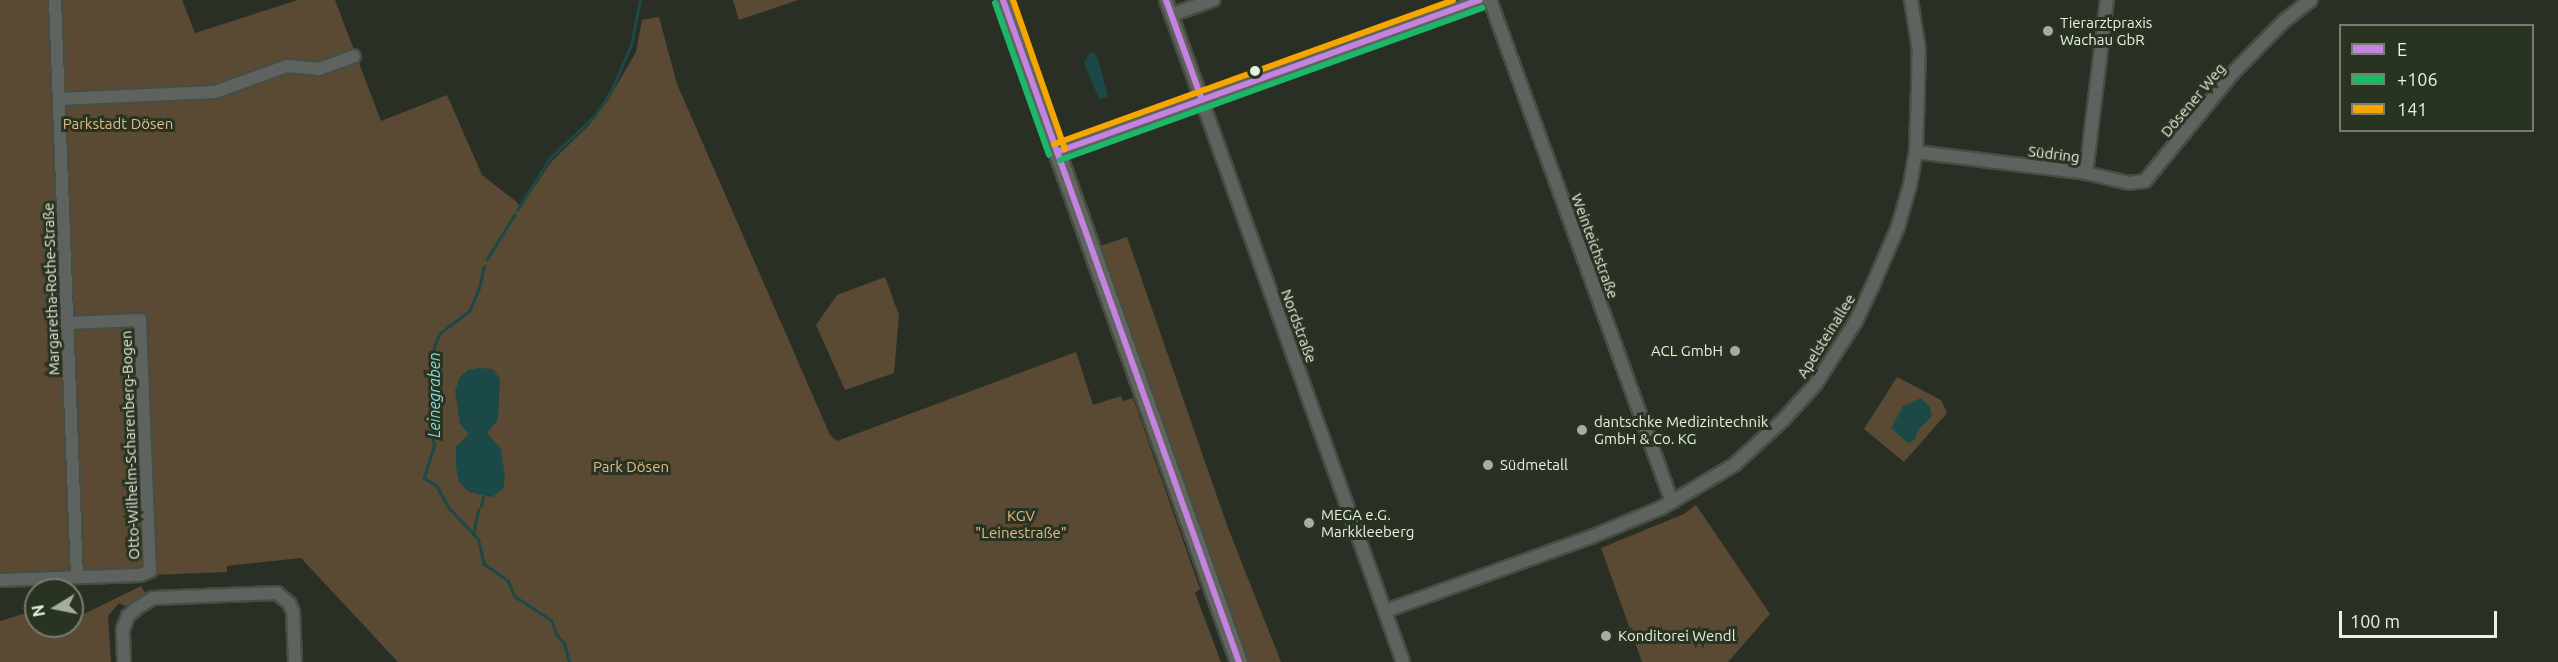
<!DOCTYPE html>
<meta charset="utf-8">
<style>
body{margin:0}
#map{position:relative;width:2558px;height:662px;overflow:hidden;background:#2a2f25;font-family:Ubuntu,sans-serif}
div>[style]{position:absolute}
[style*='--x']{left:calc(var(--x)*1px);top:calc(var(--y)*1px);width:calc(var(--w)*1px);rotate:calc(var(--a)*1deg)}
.green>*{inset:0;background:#5a4a33}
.water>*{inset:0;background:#1b4947}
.stream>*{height:3px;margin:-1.5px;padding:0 1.5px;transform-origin:1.5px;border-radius:1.5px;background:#1b4947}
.roads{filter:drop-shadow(2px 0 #484d44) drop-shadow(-2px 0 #484d44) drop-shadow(0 2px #484d44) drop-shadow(0 -2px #484d44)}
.street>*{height:12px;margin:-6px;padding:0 6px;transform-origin:6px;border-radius:6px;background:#5f6360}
.secondary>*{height:16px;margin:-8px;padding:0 8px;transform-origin:8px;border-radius:8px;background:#606560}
.bus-1>*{height:6px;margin:-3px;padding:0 3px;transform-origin:3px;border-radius:3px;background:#c483df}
.bus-2>*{height:6px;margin:-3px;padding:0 3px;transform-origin:3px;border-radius:3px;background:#1ab867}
.bus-3>*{height:6px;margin:-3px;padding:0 3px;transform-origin:3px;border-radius:3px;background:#f7a600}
.dots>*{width:16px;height:16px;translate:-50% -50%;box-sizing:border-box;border:3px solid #293321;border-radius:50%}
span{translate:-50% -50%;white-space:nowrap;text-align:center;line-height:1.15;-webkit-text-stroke:6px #293321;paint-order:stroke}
.poi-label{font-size:15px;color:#e8efe3}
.left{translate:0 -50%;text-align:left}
.right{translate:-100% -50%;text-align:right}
.street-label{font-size:15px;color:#e8efe3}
.park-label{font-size:15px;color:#e4ba86}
.water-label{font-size:16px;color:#89ded9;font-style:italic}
.legend{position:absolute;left:2339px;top:24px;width:195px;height:108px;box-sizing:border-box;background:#293321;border:2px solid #757e6f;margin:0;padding:8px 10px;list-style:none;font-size:18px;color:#e8efe3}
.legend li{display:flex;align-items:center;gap:12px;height:30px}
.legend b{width:30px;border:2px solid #757e6f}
.north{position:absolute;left:24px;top:578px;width:60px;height:60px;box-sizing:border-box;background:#293321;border:2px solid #757e6f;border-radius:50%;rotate:260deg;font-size:16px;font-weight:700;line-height:24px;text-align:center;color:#e8efe3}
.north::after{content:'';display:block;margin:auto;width:21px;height:27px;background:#a6aca0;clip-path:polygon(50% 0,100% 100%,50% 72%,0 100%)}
.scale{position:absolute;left:2339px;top:611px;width:158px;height:27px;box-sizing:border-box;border:3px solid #e8efe3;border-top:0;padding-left:8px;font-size:18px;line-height:21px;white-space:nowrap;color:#e8efe3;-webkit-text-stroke:4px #293321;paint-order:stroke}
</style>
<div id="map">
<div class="green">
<div style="clip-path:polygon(0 0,182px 0,195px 33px,298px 0,335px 0,381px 121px,376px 123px,447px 95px,482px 175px,518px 203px,520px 208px,551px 162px,588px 126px,608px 100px,636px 52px,642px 20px,659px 17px,677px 84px,830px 435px,837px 441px,1076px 352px,1093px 405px,1121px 396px,1123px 401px,1133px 398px,1200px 589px,1195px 593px,1221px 662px,398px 662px,301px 558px,227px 566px,227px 572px,0 581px)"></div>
<div style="clip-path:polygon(733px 0,798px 0,739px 20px)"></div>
<div style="clip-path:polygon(1127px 237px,1228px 528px,1281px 662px,1239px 662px,1091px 249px)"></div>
<div style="clip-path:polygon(885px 277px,899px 315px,894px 373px,845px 390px,816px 325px,837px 295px)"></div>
<div style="clip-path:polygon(1897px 377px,1941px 400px,1947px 413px,1904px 462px,1864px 429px)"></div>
<div style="clip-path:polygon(1696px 505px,1770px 614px,1728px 662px,1642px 662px,1601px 548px,1684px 514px)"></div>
<div style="clip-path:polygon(141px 586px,146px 594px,125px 606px,119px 603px,108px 616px,111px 662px,0 662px,0 621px,36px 610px,36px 626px,72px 626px,72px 599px,82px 615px)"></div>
</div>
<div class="water">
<div style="clip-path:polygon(1090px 52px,1097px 55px,1108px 97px,1099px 99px,1084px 63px)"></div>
<div style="clip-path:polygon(479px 368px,493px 369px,500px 379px,498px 420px,487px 433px,501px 449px,505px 477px,503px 489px,492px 497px,469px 492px,459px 482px,456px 467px,456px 446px,469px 434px,460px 424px,455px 391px,460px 377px,468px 370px)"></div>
<div style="clip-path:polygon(1921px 398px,1930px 407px,1932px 416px,1918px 430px,1915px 440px,1908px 443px,1891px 428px,1903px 406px)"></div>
</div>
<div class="stream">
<div style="--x:517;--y:210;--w:60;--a:-57.9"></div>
<div style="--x:549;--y:159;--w:62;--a:-43.7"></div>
<div style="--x:594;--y:116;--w:30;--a:-56"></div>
<div style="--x:611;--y:91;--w:50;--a:-66.5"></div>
<div style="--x:631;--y:45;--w:46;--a:-78.7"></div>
<div style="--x:487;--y:259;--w:52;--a:-58.5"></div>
<div style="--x:484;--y:266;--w:23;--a:103"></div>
<div style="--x:479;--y:288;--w:25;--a:113"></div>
<div style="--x:469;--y:311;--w:36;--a:143"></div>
<div style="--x:440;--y:333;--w:14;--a:115"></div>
<div style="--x:434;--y:346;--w:37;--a:92"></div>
<div style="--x:433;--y:383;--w:16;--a:75"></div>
<div style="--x:437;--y:398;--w:37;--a:98"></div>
<div style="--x:432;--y:435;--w:10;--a:79"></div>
<div style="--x:434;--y:445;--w:34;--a:107"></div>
<div style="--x:424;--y:478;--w:14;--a:30"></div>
<div style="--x:436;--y:485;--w:26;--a:61"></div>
<div style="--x:449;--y:508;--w:42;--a:46.9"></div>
<div style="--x:478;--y:539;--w:26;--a:77"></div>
<div style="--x:484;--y:564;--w:29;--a:35"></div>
<div style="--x:508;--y:581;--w:16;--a:68"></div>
<div style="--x:514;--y:596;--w:44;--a:33"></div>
<div style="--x:551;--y:620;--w:15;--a:70"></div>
<div style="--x:556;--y:634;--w:12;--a:48"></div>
<div style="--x:564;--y:643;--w:20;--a:75"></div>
<div style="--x:481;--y:506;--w:9;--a:-77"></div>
<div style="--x:473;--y:534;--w:25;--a:-78"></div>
</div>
<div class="roads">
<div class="street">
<div style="--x:55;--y:0;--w:577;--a:87.82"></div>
<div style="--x:1166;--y:0;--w:703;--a:70.3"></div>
<div style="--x:1490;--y:0;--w:534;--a:70.07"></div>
<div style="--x:1171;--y:15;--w:45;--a:-19.7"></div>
<div style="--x:59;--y:99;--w:156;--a:-2.6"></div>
<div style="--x:215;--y:92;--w:77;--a:-19.9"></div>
<div style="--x:287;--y:66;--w:32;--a:5"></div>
<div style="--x:319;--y:69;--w:37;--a:-20"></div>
<div style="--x:1057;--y:152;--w:449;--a:-19.8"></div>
<div style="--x:1916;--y:152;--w:171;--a:7"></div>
<div style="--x:2086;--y:173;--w:174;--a:-83.1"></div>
<div style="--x:2086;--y:173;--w:44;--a:13.1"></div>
<div style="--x:2129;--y:183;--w:16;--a:-7"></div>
<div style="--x:2145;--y:181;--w:139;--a:-50.8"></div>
<div style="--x:2233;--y:73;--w:73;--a:-45.6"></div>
<div style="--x:2284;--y:21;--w:34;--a:-38"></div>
<div style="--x:0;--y:580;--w:140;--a:-2"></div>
<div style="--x:140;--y:575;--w:11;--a:-22"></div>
<div style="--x:150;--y:571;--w:251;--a:-92.3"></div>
<div style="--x:140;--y:320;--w:73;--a:177.6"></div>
<div style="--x:1385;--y:611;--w:219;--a:-19.8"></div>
<div style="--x:1591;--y:537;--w:76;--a:-22.5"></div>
<div style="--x:1661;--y:508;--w:85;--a:-30.5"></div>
<div style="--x:1734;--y:465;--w:67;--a:-42.6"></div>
<div style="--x:1783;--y:420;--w:47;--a:-47.6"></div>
<div style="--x:1815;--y:385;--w:76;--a:-57.4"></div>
<div style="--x:1856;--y:321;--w:38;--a:-65"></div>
<div style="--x:1872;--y:287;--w:65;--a:-66.6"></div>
<div style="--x:1898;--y:227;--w:44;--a:-74.1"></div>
<div style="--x:1910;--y:185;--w:34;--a:-80"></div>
<div style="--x:1916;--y:152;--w:63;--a:-88.2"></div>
<div style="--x:1918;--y:89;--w:39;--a:-89"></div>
<div style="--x:1919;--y:50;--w:51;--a:-99.1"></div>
<div style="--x:124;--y:662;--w:33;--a:-92"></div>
<div style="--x:123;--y:629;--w:14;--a:-69"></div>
<div style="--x:128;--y:616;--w:12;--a:-42"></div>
<div style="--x:137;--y:608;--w:19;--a:-32"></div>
<div style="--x:153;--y:598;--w:124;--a:-2.3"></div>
<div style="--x:277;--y:593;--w:16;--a:40"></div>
<div style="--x:289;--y:603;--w:10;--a:66"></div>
<div style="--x:293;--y:612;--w:50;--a:87.7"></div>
</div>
<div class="secondary">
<div style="--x:1003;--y:0;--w:703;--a:70.38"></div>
</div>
</div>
<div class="bus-1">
<div style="--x:1003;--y:0;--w:703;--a:70.38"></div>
<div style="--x:1166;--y:0;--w:106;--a:70.2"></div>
<div style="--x:1057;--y:152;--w:449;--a:-19.8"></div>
</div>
<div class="bus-2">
<div style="--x:995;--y:3;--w:161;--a:70.4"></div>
<div style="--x:1060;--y:160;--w:449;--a:-19.8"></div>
</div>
<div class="bus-3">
<div style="--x:1013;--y:0;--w:158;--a:70.8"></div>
<div style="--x:1054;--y:144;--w:424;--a:-19.8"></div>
</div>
<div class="dots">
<div style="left:2048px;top:31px;background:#a6aca0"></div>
<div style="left:1255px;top:71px;background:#e8efe3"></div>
<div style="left:1735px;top:351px;background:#a6aca0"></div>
<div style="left:1582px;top:430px;background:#a6aca0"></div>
<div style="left:1488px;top:465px;background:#a6aca0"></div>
<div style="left:1309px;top:523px;background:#a6aca0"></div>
<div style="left:1606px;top:636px;background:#a6aca0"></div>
</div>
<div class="poi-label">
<span class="left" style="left:2060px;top:31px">Tierarztpraxis<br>Wachau GbR</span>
<span class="right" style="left:1723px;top:351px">ACL GmbH</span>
<span class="left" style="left:1594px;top:430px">dantschke Medizintechnik<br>GmbH &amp; Co. KG</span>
<span class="left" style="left:1500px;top:465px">Südmetall</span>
<span class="left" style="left:1321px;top:523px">MEGA e.G.<br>Markkleeberg</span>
<span class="left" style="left:1618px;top:636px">Konditorei Wendl</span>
</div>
<div class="street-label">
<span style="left:2193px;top:100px;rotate:-50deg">Dösener Weg</span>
<span style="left:2054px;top:154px;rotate:7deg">Südring</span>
<span style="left:1595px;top:246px;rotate:70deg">Weinteichstraße</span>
<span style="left:51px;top:289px;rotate:-92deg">Margaretha-Rothe-Straße</span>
<span style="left:1299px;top:326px;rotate:70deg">Nordstraße</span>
<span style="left:1826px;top:336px;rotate:-58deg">Apelsteinallee</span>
<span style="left:130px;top:445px;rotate:-92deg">Otto-Wilhelm-Scharenberg-Bogen</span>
</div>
<div class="park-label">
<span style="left:118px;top:124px">Parkstadt Dösen</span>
<span style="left:631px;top:467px">Park Dösen</span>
<span style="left:1021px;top:524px">KGV<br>"Leinestraße"</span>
</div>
<div class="water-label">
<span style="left:434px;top:395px;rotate:-90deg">Leinegraben</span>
</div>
<ul class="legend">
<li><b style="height:8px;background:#c483df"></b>E</li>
<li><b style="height:8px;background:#1ab867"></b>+106</li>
<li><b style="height:8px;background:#f7a600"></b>141</li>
</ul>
<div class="north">N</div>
<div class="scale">100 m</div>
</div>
